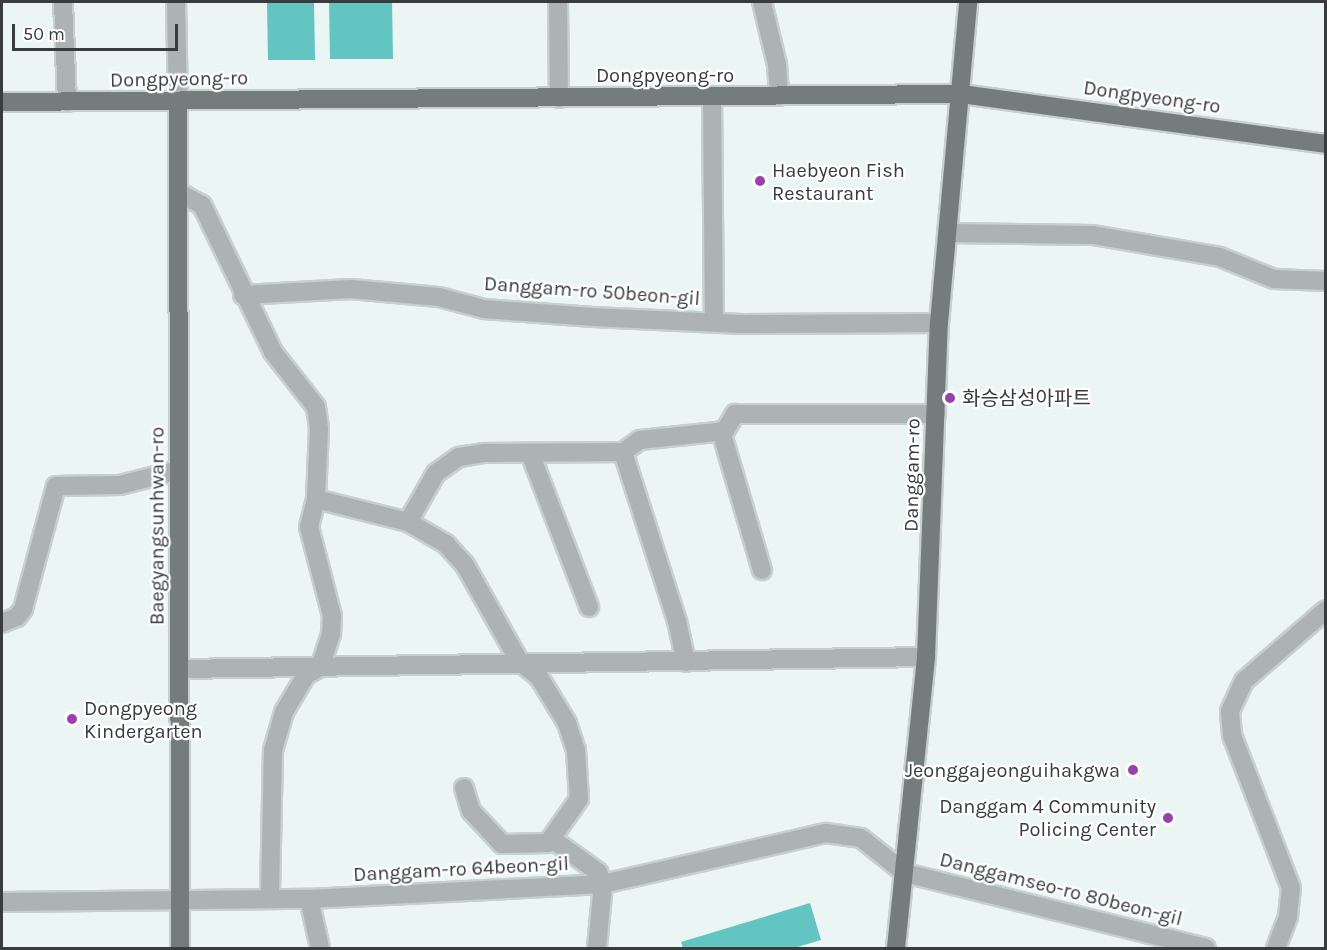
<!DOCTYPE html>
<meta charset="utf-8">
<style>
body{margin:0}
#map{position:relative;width:1327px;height:950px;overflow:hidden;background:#eaf5f4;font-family:Karla,"Noto Sans KR",sans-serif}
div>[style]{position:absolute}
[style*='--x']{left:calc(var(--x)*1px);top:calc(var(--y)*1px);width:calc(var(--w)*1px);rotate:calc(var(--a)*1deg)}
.building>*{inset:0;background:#62c5c2}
.roads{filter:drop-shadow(2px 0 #c6d0cf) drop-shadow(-2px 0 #c6d0cf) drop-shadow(0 2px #c6d0cf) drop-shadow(0 -2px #c6d0cf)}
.minor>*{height:18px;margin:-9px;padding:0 9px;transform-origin:9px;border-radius:9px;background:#adb2b2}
.major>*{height:18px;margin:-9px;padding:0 9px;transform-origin:9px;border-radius:9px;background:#747c7c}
.dots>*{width:16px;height:16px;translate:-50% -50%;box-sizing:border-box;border:3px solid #fff;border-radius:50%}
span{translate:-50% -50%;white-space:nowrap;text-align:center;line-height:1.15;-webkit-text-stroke:4.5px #fff;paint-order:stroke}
.street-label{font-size:20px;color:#383c3c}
.poi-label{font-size:20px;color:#383c3c}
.left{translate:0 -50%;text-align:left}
.right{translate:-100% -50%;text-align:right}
.frame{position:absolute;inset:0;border:3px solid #383c3c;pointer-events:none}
.scale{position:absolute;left:12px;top:24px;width:166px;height:27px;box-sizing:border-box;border:3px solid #383c3c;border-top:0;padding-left:8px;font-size:18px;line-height:21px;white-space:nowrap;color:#383c3c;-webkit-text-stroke:4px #fff;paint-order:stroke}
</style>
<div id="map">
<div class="building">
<div style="clip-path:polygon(267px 2px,314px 2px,315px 60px,268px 60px)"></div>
<div style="clip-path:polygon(329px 2px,392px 2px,393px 59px,330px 59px)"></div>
<div style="clip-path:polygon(810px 903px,821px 940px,794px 948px,683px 948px,681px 942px)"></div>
</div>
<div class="roads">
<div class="minor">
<div style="--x:63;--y:2;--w:100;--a:87.7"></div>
<div style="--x:176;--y:2;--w:101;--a:88.9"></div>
<div style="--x:558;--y:2;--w:96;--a:89.4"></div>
<div style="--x:762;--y:2;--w:65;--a:76.6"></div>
<div style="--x:777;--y:65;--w:31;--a:86"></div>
<div style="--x:712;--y:98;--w:224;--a:89.5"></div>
<div style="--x:180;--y:193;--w:25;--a:29"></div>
<div style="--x:202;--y:205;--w:163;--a:64.2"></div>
<div style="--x:273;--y:352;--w:70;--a:52"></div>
<div style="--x:316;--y:407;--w:22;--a:82"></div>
<div style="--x:319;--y:429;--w:70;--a:92.5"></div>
<div style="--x:316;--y:499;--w:29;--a:104"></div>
<div style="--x:309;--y:527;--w:92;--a:75.5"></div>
<div style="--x:332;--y:616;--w:18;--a:93"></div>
<div style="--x:331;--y:634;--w:35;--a:108"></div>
<div style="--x:320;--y:667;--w:16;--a:150"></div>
<div style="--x:306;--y:675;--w:43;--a:120.7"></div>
<div style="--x:284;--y:712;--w:40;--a:106"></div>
<div style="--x:273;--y:750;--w:149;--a:91.2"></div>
<div style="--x:947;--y:233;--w:146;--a:0.8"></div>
<div style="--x:1093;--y:235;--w:129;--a:9.8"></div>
<div style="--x:1220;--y:257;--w:58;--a:22.2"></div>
<div style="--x:1274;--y:279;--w:52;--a:2.2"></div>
<div style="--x:243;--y:295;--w:108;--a:-3.2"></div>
<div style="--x:351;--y:289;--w:88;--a:5.2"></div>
<div style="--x:439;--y:297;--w:47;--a:14.9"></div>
<div style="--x:484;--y:309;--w:109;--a:4.2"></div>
<div style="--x:593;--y:317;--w:149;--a:2.7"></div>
<div style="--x:742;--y:324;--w:197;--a:-0.3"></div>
<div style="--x:721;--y:431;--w:145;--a:73.6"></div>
<div style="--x:623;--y:452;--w:21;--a:-35"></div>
<div style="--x:640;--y:440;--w:85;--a:-6"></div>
<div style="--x:725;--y:431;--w:20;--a:-60"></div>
<div style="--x:735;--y:414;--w:201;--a:0"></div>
<div style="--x:530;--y:453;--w:165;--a:69"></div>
<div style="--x:316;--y:499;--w:95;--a:14"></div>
<div style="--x:408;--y:522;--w:44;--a:30.1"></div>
<div style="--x:446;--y:544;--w:28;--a:48"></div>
<div style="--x:465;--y:565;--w:110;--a:60.6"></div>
<div style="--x:519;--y:661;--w:26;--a:39"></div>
<div style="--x:539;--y:677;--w:54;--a:58.7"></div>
<div style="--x:567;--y:723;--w:28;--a:72"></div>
<div style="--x:576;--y:750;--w:49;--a:86.5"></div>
<div style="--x:579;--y:799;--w:54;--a:125.2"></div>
<div style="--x:548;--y:843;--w:46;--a:178.8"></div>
<div style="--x:502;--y:844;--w:45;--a:-133.2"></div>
<div style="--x:471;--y:811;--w:24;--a:-107"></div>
<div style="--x:408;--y:522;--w:56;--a:-60.3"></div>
<div style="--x:436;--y:473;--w:28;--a:-35"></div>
<div style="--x:459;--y:457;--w:26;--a:-9"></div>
<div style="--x:485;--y:453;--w:138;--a:-0.4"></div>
<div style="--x:623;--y:452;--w:177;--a:72.3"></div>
<div style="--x:677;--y:621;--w:42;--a:77.6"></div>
<div style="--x:2;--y:623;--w:16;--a:-22"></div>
<div style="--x:17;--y:617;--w:10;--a:-53"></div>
<div style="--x:23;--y:609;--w:127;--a:-75"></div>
<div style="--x:56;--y:486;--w:64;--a:-0.9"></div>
<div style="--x:120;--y:485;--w:61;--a:-14.3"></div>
<div style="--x:180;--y:669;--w:746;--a:-0.92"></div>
<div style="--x:552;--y:839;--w:57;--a:35.7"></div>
<div style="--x:598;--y:872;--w:13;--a:67"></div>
<div style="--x:603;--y:884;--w:64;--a:95.4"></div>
<div style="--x:309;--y:899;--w:50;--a:77.3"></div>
<div style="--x:2;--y:902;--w:307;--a:-0.6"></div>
<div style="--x:309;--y:899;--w:294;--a:-2.9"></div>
<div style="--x:603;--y:884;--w:229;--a:-12.9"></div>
<div style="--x:826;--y:833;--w:35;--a:8"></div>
<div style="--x:861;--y:838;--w:56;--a:38.5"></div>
<div style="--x:905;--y:873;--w:310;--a:14"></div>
<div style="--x:1276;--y:948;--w:34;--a:-69"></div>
<div style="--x:1288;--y:916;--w:28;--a:-84"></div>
<div style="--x:1291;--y:888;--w:164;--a:-111.1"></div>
<div style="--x:1232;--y:735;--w:24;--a:-95"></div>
<div style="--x:1230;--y:711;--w:33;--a:-65"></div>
<div style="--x:1244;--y:681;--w:108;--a:-40.9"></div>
</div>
<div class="major">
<div style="--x:2;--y:102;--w:959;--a:-0.48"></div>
<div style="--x:961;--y:94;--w:368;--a:7.8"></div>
<div style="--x:178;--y:103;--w:845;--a:89.86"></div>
<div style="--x:896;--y:948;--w:293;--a:-84.1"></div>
<div style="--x:926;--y:657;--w:334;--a:-87.8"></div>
<div style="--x:939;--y:323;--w:322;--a:-84.8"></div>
</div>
</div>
<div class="dots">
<div style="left:760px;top:181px;background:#9940ac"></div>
<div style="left:950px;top:398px;background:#9940ac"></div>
<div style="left:72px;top:719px;background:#9940ac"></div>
<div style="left:1133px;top:770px;background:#9940ac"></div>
<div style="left:1168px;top:818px;background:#9940ac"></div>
</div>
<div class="street-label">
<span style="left:665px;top:75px">Dongpyeong-ro</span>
<span style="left:179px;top:79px;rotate:-1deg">Dongpyeong-ro</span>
<span style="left:1152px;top:97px;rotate:8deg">Dongpyeong-ro</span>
<span style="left:592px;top:291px;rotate:4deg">Danggam-ro 50beon-gil</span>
<span style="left:912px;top:475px;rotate:-89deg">Danggam-ro</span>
<span style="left:157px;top:526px;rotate:-90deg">Baegyangsunhwan-ro</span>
<span style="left:461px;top:869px;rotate:-3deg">Danggam-ro 64beon-gil</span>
<span style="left:1061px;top:889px;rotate:14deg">Danggamseo-ro 80beon-gil</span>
</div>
<div class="poi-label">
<span class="left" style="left:772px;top:182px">Haebyeon Fish<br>Restaurant</span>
<span class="left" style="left:962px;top:398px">화승삼성아파트</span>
<span class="left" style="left:84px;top:720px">Dongpyeong<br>Kindergarten</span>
<span class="right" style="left:1120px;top:770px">Jeonggajeonguihakgwa</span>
<span class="right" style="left:1156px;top:818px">Danggam 4 Community<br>Policing Center</span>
</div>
<div class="frame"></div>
<div class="scale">50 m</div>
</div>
